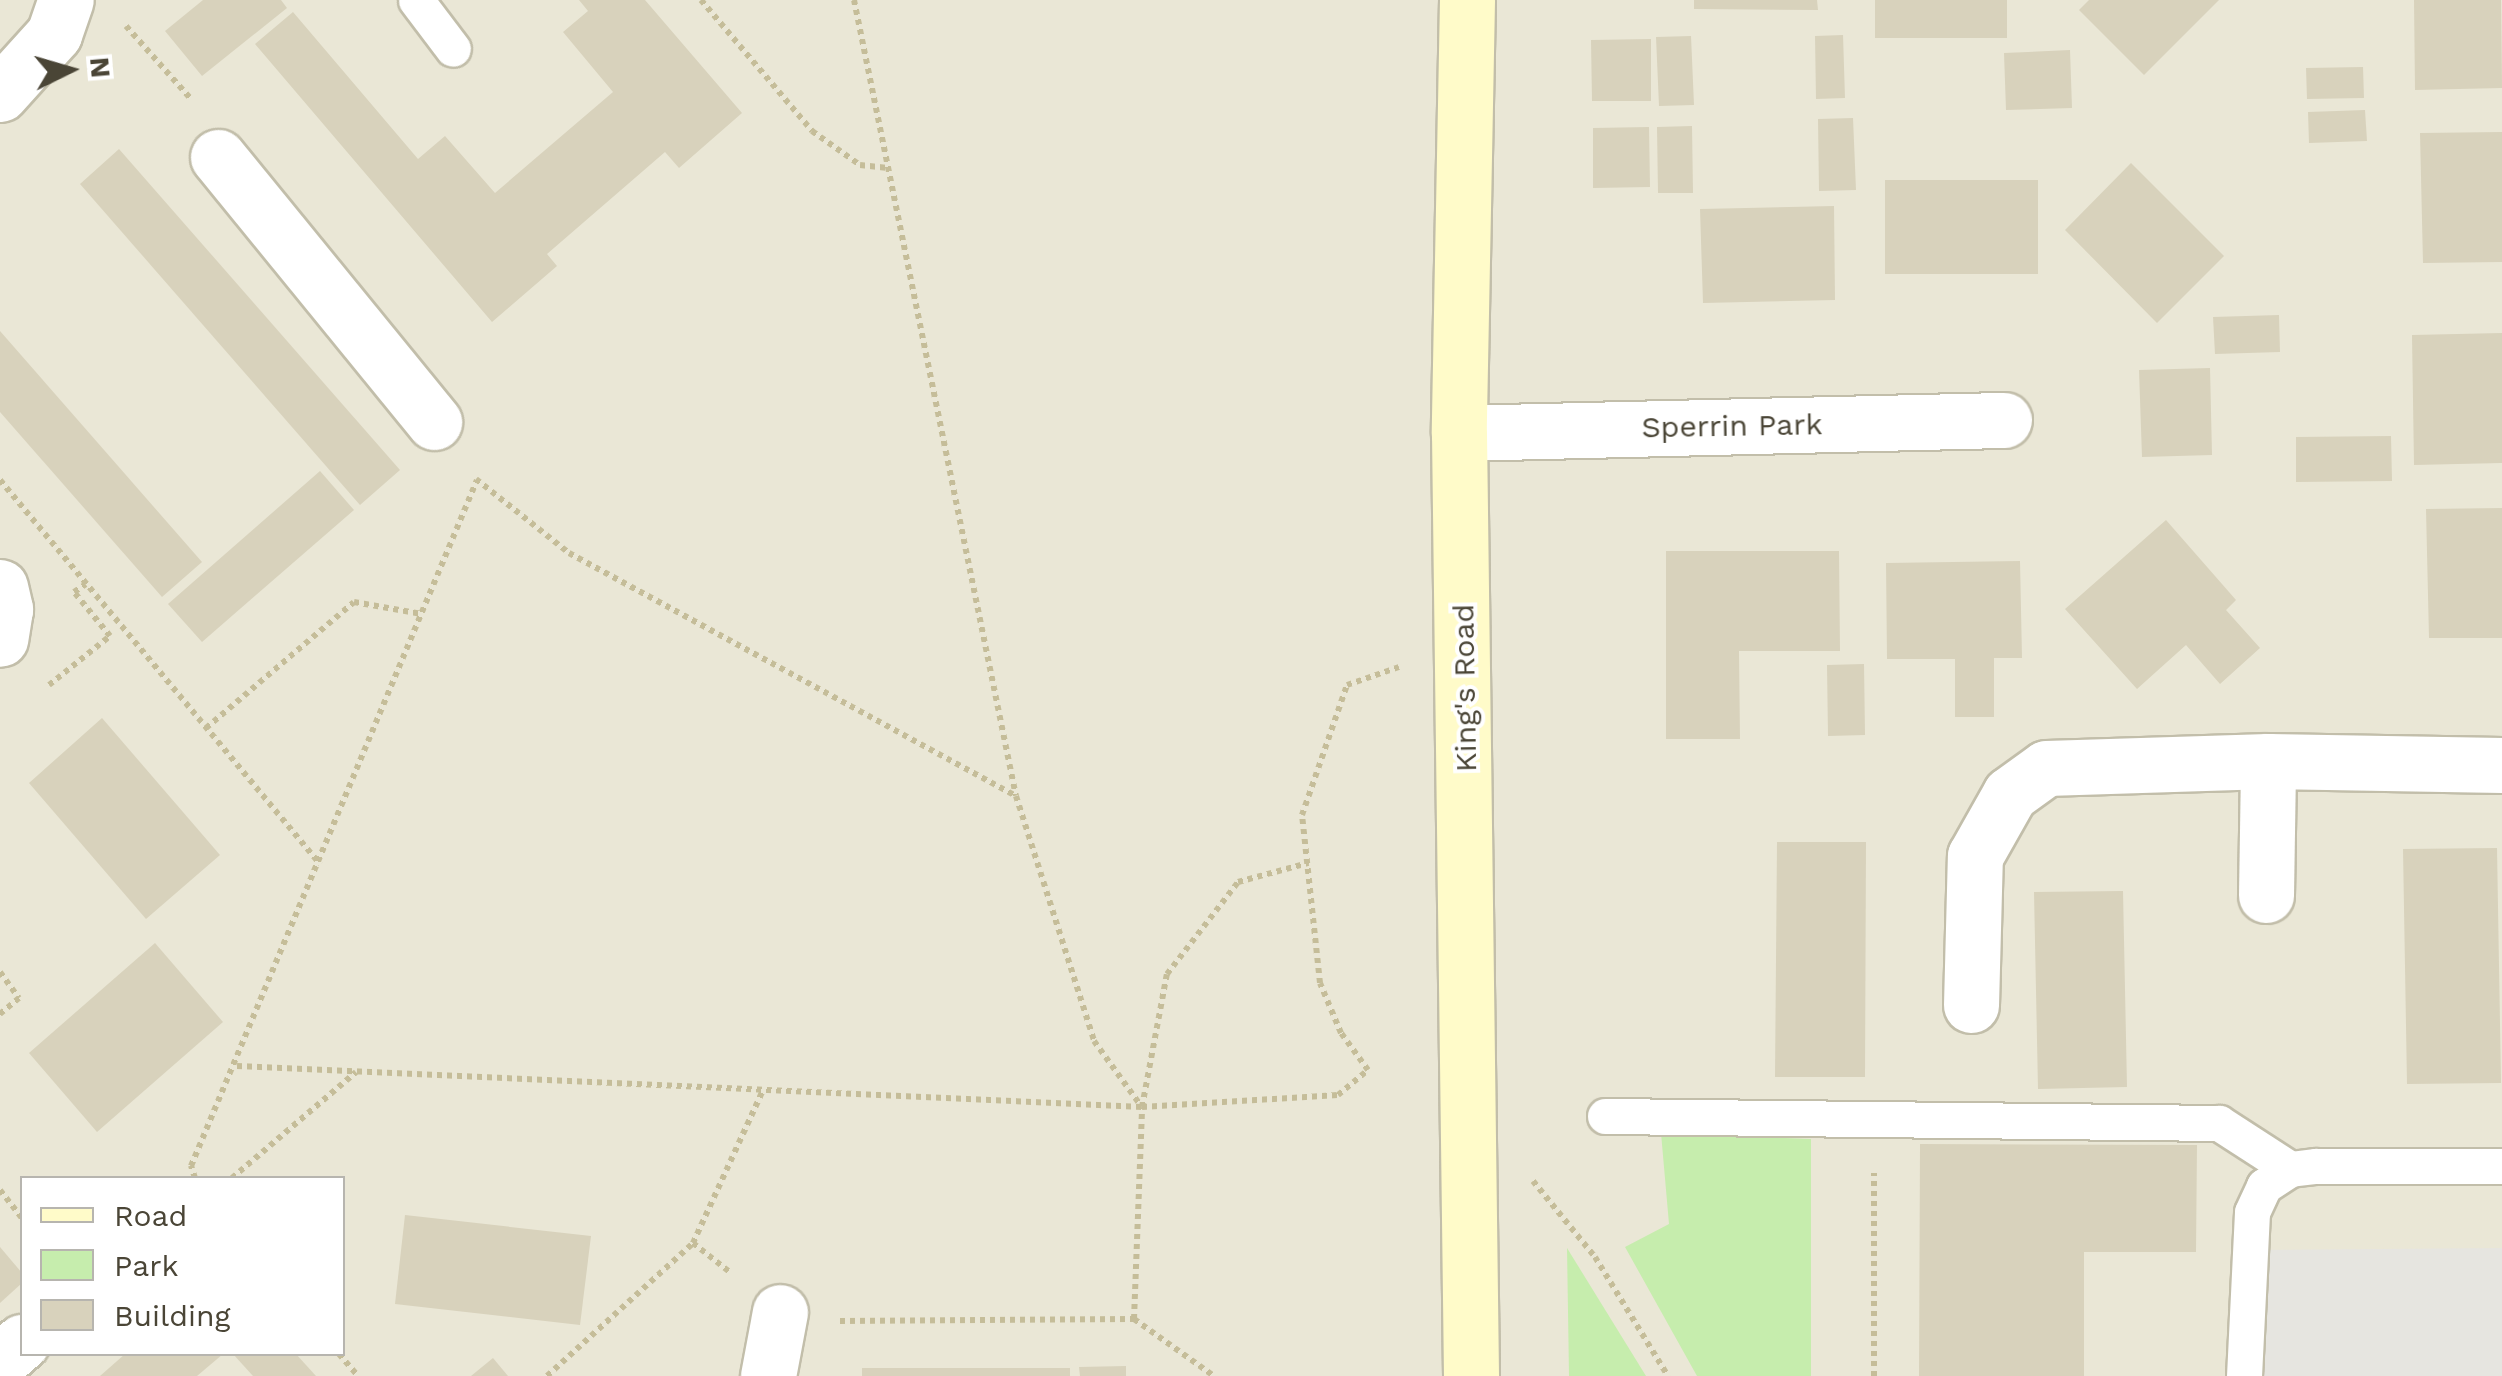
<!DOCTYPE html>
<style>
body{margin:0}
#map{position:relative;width:2502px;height:1376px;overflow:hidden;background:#f5f4e8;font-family:"Work Sans",sans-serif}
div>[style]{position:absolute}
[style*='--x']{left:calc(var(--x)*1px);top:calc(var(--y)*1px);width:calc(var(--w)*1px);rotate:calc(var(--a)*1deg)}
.residential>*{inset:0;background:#eae7d6}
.green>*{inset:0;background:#c6edad}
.parking>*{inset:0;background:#e6e5e0}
.building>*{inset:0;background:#d8d2bc}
.path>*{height:6px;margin-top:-3px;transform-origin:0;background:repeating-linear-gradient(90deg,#c5bd99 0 5px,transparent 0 10px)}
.roads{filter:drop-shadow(2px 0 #c2beaa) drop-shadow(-2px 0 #c2beaa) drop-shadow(0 2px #c2beaa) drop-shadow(0 -2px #c2beaa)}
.lane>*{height:35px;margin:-17.5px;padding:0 17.5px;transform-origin:17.5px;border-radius:17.5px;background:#fff}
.street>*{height:55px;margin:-27.5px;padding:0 27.5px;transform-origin:27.5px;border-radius:27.5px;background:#fff}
.secondary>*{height:55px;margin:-27.5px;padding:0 27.5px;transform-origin:27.5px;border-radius:27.5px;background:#fffbc9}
span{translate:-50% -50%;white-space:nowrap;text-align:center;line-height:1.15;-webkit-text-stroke:8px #fff;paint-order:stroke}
.street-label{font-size:30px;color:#4a4536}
.legend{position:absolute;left:20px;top:1176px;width:325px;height:180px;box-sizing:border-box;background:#fff;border:2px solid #b7b5af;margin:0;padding:12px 18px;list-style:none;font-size:30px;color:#4a4536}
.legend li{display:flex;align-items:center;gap:20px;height:50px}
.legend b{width:50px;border:2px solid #b7b5af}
.north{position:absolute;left:20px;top:20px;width:100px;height:100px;-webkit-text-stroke:8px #fff;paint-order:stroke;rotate:85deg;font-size:28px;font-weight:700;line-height:40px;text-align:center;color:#4a4536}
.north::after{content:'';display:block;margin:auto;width:35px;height:45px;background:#4a4536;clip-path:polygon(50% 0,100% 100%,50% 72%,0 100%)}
</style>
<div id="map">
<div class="residential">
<div style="clip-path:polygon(evenodd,0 0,2502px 0,2502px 1376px,0 1376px,0 0,22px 1178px,342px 1178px,342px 1354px,22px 1354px,22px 1178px)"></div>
</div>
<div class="green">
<div style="clip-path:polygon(1661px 1133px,1811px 1139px,1811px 1376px,1697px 1376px,1625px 1247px,1669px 1224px)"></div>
<div style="clip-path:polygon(1567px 1248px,1646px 1376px,1569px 1376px)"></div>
</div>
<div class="parking">
<div style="clip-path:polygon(2502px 1248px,2502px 1376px,2244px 1376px,2250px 1250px)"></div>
</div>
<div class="building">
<div style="clip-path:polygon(203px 0,281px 0,287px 8px,202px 76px,165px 31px)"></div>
<div style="clip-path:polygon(579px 0,645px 0,742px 113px,679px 168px,665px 152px,547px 254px,557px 266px,492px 322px,255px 44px,293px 12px,418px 159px,445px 136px,495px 193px,613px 92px,563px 32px,588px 11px)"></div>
<div style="clip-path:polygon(1694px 0,1817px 0,1818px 10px,1694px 9px)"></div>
<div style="clip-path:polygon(1875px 0,2007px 0,2007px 38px,1875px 38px)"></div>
<div style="clip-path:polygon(2089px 0,2219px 0,2144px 75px,2079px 10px)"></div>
<div style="clip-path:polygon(2414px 0,2501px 0,2502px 88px,2415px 90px)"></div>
<div style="clip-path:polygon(1843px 35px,1845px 98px,1816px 99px,1815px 36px)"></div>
<div style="clip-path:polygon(1691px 36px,1694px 105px,1659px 106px,1656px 37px)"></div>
<div style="clip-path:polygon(1651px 39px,1651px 101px,1592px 101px,1591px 40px)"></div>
<div style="clip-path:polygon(2070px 50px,2072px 108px,2006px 110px,2004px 53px)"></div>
<div style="clip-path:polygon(2363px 67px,2364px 98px,2307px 99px,2306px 68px)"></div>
<div style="clip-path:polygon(2365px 110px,2367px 141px,2309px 143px,2308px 112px)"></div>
<div style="clip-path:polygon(1853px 118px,1856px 190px,1819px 191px,1818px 119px)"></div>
<div style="clip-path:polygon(1692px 126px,1693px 193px,1658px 193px,1657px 127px)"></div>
<div style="clip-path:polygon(1649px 127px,1650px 187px,1593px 188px,1593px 128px)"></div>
<div style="clip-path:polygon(2502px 132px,2502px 262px,2423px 263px,2420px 133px)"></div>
<div style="clip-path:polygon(119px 149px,400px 470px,360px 505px,80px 184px)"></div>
<div style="clip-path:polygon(2131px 163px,2224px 256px,2157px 323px,2065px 230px)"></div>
<div style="clip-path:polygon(1885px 180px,2038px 180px,2038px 274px,1885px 274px)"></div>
<div style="clip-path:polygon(1834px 206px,1835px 300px,1703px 303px,1700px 209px)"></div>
<div style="clip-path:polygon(2279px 315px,2280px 352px,2215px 354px,2213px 317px)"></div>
<div style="clip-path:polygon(0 331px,202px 562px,162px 597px,0 412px)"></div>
<div style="clip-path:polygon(2502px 333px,2502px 463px,2414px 465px,2412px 335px)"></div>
<div style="clip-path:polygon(2210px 368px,2212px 455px,2142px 457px,2139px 370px)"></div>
<div style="clip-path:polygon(2391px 436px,2392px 481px,2296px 482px,2296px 437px)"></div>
<div style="clip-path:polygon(320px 471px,354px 510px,202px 642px,168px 604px)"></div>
<div style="clip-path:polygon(2502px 508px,2502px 638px,2429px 638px,2426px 509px)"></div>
<div style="clip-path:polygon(2166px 520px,2236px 600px,2226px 610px,2260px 648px,2220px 684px,2186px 645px,2137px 689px,2065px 609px)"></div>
<div style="clip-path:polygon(1666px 551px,1839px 551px,1840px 651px,1739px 651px,1740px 739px,1666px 739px)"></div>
<div style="clip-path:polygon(2020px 561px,2022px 658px,1994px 658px,1994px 717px,1955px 717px,1955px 659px,1887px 659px,1886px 563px)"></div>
<div style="clip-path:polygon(1864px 664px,1865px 735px,1828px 736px,1827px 665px)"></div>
<div style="clip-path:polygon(102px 718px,220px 855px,146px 919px,29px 783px)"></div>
<div style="clip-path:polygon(1777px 842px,1866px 842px,1865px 1077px,1775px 1077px)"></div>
<div style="clip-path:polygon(2497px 848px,2501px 1083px,2407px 1084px,2403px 849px)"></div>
<div style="clip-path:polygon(2123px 891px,2127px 1087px,2038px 1089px,2034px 892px)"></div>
<div style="clip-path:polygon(155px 943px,223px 1022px,97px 1132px,29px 1053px)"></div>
<div style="clip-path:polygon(1920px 1144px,2197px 1145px,2196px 1252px,2084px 1252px,2084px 1376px,1919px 1376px)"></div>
<div style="clip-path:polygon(405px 1215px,591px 1236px,580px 1325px,395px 1304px)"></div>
<div style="clip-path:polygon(0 1247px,22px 1273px,22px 1283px,0 1303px)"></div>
<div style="clip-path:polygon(125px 1354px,223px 1354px,197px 1376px,100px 1376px)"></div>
<div style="clip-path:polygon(233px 1354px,296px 1354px,316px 1376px,253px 1376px)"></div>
<div style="clip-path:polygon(493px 1358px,508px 1376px,471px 1376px)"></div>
<div style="clip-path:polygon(1126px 1366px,1126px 1376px,1080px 1376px,1079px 1367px)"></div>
<div style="clip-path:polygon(862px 1368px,1070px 1368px,1070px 1376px,862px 1376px)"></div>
</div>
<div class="path">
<div style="--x:701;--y:0;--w:172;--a:49.7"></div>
<div style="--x:812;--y:131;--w:59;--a:35.3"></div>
<div style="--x:860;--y:165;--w:28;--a:6"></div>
<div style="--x:854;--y:0;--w:812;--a:78.5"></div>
<div style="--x:1016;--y:796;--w:257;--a:72.3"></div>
<div style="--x:1094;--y:1041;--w:80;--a:54.1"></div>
<div style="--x:126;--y:26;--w:98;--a:48.3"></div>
<div style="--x:476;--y:479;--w:119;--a:38.5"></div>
<div style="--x:569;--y:553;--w:509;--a:28.53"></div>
<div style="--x:0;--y:480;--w:500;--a:50.2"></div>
<div style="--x:49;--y:685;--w:78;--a:-38.8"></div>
<div style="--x:110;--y:636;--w:57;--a:-129.3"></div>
<div style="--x:74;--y:592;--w:14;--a:-34"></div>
<div style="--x:206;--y:728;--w:194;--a:-40.4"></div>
<div style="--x:354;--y:602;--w:69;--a:10"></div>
<div style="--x:0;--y:972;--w:32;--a:54"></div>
<div style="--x:19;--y:998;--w:25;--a:140"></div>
<div style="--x:237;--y:1066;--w:906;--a:2.59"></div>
<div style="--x:1142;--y:1107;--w:196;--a:-3.5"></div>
<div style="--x:1338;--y:1095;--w:39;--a:-40"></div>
<div style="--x:1368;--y:1070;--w:46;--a:-126.1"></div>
<div style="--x:1341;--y:1033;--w:54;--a:-112.8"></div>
<div style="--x:1320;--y:983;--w:169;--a:-96.1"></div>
<div style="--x:1302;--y:815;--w:138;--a:-70.9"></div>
<div style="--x:1347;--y:685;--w:55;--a:-19.1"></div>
<div style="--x:195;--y:1178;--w:13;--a:-108"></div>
<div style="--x:191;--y:1166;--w:743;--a:-67.37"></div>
<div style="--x:232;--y:1178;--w:163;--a:-40.5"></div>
<div style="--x:1533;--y:1181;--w:98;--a:50.8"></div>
<div style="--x:1595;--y:1257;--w:140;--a:58.5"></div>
<div style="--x:0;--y:1190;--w:36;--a:52"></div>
<div style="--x:693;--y:1243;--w:48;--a:38.3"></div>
<div style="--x:1134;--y:1319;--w:212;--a:-87.8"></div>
<div style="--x:1142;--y:1107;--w:135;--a:-79.4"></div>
<div style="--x:1167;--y:974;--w:116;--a:-52.3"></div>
<div style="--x:1238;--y:882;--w:73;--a:-15.2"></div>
<div style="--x:840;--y:1321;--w:294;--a:-0.4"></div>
<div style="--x:1134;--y:1319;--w:98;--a:35.5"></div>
<div style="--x:339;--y:1354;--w:29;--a:49"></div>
<div style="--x:547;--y:1376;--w:197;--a:-42.3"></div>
<div style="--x:693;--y:1243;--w:166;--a:-65.4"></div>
<div style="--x:1874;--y:1376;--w:203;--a:-90"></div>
</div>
<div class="roads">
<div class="lane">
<div style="--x:416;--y:0;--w:61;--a:52.9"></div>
<div style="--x:1605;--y:1116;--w:614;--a:0.65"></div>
<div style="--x:2219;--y:1123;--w:85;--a:32.9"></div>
<div style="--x:2244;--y:1376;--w:164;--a:-87.2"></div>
<div style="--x:2252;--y:1212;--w:29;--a:-65"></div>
<div style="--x:2264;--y:1186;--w:31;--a:-33"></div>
<div style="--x:2290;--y:1169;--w:26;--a:-7"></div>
<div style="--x:2316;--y:1166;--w:186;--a:0"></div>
</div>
<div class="street">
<div style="--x:0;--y:94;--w:81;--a:-48"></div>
<div style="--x:54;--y:34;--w:36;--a:-71"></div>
<div style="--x:218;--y:157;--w:342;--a:50.8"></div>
<div style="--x:1459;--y:433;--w:545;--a:-1.37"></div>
<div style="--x:0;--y:587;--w:23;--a:77"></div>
<div style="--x:5;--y:609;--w:30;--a:99"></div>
<div style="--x:2266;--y:895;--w:134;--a:-89.1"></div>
<div style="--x:1971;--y:1005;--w:149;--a:-88.5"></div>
<div style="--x:1975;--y:856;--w:71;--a:-60.6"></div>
<div style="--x:2010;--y:794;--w:44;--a:-35.8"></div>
<div style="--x:2046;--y:768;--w:222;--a:-1.8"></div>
<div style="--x:2268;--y:761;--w:234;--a:1"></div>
<div style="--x:0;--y:1361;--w:29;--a:-41"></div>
<div style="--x:768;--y:1376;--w:65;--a:-79.4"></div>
</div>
<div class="secondary">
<div style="--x:1467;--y:0;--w:433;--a:91.1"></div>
<div style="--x:1459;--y:433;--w:943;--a:89.27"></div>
</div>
</div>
<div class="street-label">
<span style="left:1732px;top:426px;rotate:-1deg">Sperrin Park</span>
<span style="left:1465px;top:688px;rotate:-91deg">King's Road</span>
</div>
<ul class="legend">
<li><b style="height:12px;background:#fffbc9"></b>Road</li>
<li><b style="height:28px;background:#c6edad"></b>Park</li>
<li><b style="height:28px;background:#d8d2bc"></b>Building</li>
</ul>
<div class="north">N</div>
</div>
